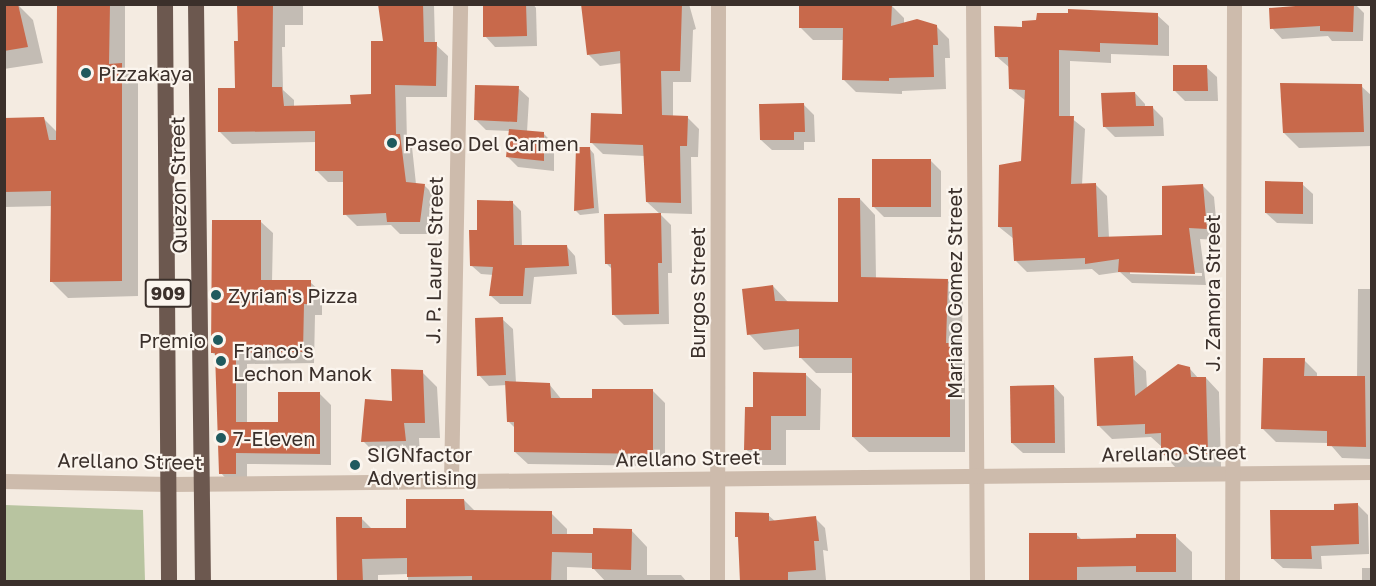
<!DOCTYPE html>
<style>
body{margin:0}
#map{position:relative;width:1376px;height:586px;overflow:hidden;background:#f4ebe1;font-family:"Golos Text",sans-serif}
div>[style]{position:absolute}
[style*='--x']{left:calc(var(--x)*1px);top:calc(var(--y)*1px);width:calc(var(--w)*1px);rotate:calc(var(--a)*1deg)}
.green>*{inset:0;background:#b8c4a0}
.shadow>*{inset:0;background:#0003}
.building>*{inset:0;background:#c8694b}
.minor>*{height:15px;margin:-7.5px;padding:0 7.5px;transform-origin:7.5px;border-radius:7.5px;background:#cdbbac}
.trunk>*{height:16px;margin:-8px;padding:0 8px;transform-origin:8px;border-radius:8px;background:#6c584f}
.dots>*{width:16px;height:16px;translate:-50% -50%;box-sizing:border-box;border:3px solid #fbf5ee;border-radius:50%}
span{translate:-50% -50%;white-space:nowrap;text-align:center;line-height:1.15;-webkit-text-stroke:4.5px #fbf5ee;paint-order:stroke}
.shield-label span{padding:2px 4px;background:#fbf5ee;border:2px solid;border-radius:4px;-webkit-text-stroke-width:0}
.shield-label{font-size:18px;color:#3b302b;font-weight:700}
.poi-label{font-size:20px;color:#3b302b}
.left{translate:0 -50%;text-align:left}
.right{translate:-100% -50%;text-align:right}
.street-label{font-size:20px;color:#3b302b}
.frame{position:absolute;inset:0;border:6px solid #3b302b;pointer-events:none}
</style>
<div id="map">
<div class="green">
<div style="clip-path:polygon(5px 505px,143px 510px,145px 581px,5px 581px)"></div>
</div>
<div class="shadow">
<div style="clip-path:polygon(17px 4px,33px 20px,43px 63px,4px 69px,4px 6px)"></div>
<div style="clip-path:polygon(58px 4px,125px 4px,125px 68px,138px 81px,138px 296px,68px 298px,52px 282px,52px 206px,4px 207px,4px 119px,43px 118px,58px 133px)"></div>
<div style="clip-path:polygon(239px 4px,303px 4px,303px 25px,285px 25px,285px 47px,282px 47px,283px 90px,294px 100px,294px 108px,352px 106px,372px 96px,385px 43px,380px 4px,434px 5px,435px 44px,448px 56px,447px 97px,406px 97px,407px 143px,412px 147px,416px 184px,424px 185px,436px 197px,432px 234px,400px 234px,391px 225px,357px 226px,345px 214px,344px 182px,328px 182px,316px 170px,316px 142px,232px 144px,220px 132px,236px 89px)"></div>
<div style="clip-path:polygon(484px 4px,533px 4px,536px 8px,537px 46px,495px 47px,485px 36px)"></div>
<div style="clip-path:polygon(582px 4px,689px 4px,696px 29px,693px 30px,691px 82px,673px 82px,673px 117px,687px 117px,699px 129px,698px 157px,691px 157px,692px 214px,659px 213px,671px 225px,672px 273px,668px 273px,669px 324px,624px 325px,613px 314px,613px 270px,607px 264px,660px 214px,647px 202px,645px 156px,603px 154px,592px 143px,623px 116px,622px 63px,600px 66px,588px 54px)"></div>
<div style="clip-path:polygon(1322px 4px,1355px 4px,1364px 13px,1363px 41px,1332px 41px,1328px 36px,1282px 39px,1272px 28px)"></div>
<div style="clip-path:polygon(891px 5px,904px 18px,904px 24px,936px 26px,949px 39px,950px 58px,945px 58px,946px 89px,902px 91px,902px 94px,856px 92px,843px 79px,844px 40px,813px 40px,800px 27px)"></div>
<div style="clip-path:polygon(evenodd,1157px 15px,1169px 26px,1169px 56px,1111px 54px,1111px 63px,1070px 61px,1070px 117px,1085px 129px,1082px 185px,1096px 185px,1107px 196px,1109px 238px,1163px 237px,1202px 185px,1214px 197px,1218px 240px,1200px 239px,1206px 285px,1132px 283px,1120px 272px,1099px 275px,1092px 269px,1027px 272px,1015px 260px,1014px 239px,999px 227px,1023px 162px,1026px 101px,1011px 89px,1010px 68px,996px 56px,1023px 28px,1157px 15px,1130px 271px,1202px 273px,1202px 276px,1130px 274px,1130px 271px)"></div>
<div style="clip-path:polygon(1206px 67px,1217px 77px,1218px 101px,1185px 101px,1175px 91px)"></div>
<div style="clip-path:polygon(1361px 86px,1372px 96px,1372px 146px,1299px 148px,1284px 133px)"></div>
<div style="clip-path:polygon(518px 88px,529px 98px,527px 132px,543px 133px,554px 144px,554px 171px,518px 167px,507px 156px,510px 131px,486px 130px,475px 119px)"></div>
<div style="clip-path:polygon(1135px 93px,1145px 104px,1145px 108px,1153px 108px,1163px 118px,1164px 136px,1115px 137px,1104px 126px)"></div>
<div style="clip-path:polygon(803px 104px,814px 115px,815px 142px,804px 142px,804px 150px,772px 150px,761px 140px)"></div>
<div style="clip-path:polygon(589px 148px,594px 154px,599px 213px,580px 215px,575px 210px)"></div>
<div style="clip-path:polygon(930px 160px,941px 171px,941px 217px,884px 217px,874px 207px)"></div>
<div style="clip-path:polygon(1302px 184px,1313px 194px,1313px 224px,1277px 223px,1266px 213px)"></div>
<div style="clip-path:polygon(860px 199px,875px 215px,876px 279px,947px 280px,963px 296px,961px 357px,965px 361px,965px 452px,869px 452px,853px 437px,853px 373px,816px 373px,800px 357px,800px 346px,764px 350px,749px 334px,773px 286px,789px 303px,840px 303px)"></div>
<div style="clip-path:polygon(512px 202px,521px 211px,522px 247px,567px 247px,575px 256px,577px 274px,534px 277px,531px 304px,500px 304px,491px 296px,494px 275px,481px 274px,472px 266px)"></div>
<div style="clip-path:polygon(261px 222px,273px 233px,272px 282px,310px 282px,322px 293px,322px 315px,315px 315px,314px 363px,247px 364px,247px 424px,280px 424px,319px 393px,331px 405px,331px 465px,247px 464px,247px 485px,232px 485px,221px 473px,216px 356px,212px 352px)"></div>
<div style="clip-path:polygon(1358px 289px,1372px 289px,1372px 459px,1342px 458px,1329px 443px,1276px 442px,1263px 429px,1304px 360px,1317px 373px,1317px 377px,1357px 378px)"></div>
<div style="clip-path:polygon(502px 319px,513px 329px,516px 383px,549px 384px,562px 400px,593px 400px,652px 390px,665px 403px,665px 466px,528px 464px,515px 452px,516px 429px,508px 421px,507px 385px,489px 386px,479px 375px)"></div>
<div style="clip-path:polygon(1132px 358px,1146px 371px,1147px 389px,1190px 369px,1199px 379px,1206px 378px,1219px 392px,1221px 467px,1176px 468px,1163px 454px,1162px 447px,1151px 437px,1112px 439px,1098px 425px)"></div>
<div style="clip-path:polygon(422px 372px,437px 387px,440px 438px,419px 438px,420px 456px,378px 456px,363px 441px)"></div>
<div style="clip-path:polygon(805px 374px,821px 389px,820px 430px,786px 430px,786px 465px,761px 465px,746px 449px,754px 408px)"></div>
<div style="clip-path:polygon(1054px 386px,1064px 397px,1065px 453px,1023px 453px,1012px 443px)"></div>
<div style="clip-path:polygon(464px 500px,476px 512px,551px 513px,567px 529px,567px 535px,594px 535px,631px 530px,647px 547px,647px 575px,681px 575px,687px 582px,606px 582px,593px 568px,567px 567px,567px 582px,408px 582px,408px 574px,378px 575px,378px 582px,338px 582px,361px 518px,372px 529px,408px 529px)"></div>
<div style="clip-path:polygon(1358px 505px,1368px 515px,1369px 554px,1321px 556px,1322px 569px,1283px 568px,1272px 558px,1336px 512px)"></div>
<div style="clip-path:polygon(768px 515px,776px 522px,815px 518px,825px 528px,828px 551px,823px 550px,826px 580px,741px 582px)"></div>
<div style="clip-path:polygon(1076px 534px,1082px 540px,1175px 536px,1192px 552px,1192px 582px,1032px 582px,1031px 580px)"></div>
<div style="clip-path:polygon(1362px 568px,1372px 568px,1372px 582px,1362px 582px)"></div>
</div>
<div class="building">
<div style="clip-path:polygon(4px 4px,18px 4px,28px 47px,4px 51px)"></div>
<div style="clip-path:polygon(57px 4px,110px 4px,109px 64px,122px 63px,122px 281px,50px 282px,51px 191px,4px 192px,4px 118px,44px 117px,49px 140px,56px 140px)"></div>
<div style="clip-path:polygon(237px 4px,273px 4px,272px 87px,282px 87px,284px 106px,351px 104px,350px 95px,371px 94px,371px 41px,383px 41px,378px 4px,423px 4px,424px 42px,437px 42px,436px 86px,395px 85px,396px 134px,400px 134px,406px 182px,425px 184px,420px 222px,387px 222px,386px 213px,343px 215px,343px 171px,315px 171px,315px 131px,218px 132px,218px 88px,235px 88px,234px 41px,238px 41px)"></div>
<div style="clip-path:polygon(483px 4px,526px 4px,527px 36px,483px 37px)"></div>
<div style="clip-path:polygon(581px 4px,682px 4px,680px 71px,661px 71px,662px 115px,688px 116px,687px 146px,680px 146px,681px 203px,646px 202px,643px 145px,590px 143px,591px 113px,622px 114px,620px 51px,587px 55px)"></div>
<div style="clip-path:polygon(799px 4px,892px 4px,891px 26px,917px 19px,937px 25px,938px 45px,933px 45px,934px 77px,889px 78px,889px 81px,842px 80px,843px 28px,799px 28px)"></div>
<div style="clip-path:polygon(1321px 4px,1354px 4px,1353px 32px,1320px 31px,1320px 26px,1270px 29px,1269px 8px)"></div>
<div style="clip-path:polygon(1068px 9px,1158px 13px,1158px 45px,1100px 43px,1100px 52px,1059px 50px,1059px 116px,1074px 116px,1071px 184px,1096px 183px,1098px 237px,1162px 235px,1162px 186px,1203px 184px,1207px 229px,1189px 228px,1195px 274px,1118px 272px,1119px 259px,1085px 264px,1085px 258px,1014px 261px,1012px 227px,998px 227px,999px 165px,1021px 161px,1025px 90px,1009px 89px,1008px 57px,995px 57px,994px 26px,1022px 27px,1022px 21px,1036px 20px,1037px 13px,1068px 13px)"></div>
<div style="clip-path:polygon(1173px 65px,1207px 65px,1208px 91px,1173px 91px)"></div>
<div style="clip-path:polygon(1280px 83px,1362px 84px,1364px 132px,1283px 133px)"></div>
<div style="clip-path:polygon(475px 85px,519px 86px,517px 122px,474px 120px)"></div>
<div style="clip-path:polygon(1135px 92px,1136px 106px,1153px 106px,1154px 126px,1103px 127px,1101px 93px)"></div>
<div style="clip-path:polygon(804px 103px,805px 132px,794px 132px,794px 140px,760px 140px,759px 104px)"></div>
<div style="clip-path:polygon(509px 129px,544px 132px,544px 161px,506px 157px)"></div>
<div style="clip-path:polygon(576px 147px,590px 147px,594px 208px,574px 211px)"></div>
<div style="clip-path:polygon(872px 159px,931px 159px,931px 207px,872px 207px)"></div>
<div style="clip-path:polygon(1265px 181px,1303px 182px,1303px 214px,1265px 213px)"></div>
<div style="clip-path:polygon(838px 198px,860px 198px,861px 277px,948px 279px,946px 343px,950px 343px,950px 437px,852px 437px,852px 358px,799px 358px,799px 329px,747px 335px,742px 289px,773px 285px,775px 301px,838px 302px)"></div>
<div style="clip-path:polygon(477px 200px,513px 201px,514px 245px,567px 245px,569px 266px,525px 268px,523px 296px,489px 296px,493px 267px,470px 266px,469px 230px,477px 230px)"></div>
<div style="clip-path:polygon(661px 213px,662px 263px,658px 263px,659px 314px,612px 315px,611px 264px,605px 264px,604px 214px)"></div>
<div style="clip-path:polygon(212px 220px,261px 220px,261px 280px,311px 280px,311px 304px,304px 304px,303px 352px,236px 353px,236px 422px,278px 422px,278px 392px,320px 392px,320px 454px,236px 453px,236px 474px,219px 474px,215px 353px,211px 353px)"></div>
<div style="clip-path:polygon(503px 317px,506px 375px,477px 376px,475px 318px)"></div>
<div style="clip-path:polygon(1133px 356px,1135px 396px,1178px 364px,1190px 367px,1191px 377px,1206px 377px,1208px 454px,1161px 455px,1161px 433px,1145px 434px,1145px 424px,1097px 426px,1094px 358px)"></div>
<div style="clip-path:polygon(1263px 358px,1305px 358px,1304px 376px,1365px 376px,1366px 447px,1327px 446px,1327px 431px,1261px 429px)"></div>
<div style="clip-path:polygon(391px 369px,423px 370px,425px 423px,404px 423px,406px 441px,361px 442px,365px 399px,392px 401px)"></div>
<div style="clip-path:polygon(753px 372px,806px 373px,806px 416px,771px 416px,771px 450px,744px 450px,745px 407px,753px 407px)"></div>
<div style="clip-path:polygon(505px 381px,550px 383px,551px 398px,592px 398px,592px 389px,653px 389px,653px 454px,514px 452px,514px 422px,507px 422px)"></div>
<div style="clip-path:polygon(1054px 385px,1055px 443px,1011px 443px,1010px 386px)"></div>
<div style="clip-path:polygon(406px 499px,464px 499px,465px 510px,552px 511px,552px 534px,593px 534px,593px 528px,632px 529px,631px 570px,592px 569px,592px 553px,552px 552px,551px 582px,472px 582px,472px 576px,407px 577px,407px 558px,362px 559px,363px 582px,337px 582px,336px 517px,362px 517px,362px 528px,406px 528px)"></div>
<div style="clip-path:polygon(1358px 503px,1359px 544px,1311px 546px,1312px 559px,1271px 559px,1270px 510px,1334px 510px,1334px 504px)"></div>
<div style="clip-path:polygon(735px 512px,769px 513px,769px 521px,816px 516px,819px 541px,814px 541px,816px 570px,788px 572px,788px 582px,740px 582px,738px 537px,735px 537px)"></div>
<div style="clip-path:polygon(1029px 533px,1077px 533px,1077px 539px,1136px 538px,1136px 534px,1176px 534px,1176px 572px,1136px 572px,1136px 566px,1077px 567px,1077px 580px,1029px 580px)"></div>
</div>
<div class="minor">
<div style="--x:973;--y:4;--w:578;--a:89.6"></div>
<div style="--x:4;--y:481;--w:166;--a:1"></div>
<div style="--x:170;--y:484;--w:1202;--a:-0.57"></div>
<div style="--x:451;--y:481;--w:477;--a:-88.9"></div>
<div style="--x:717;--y:582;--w:578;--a:-89.9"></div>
<div style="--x:1232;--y:582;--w:578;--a:-89.8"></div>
</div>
<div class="trunk">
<div style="--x:165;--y:4;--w:578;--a:89.6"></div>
<div style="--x:196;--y:4;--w:578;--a:89.31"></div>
</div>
<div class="dots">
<div style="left:86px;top:73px;background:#1f5a5e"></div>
<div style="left:392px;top:143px;background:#1f5a5e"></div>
<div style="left:216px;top:295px;background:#1f5a5e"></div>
<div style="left:218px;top:340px;background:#1f5a5e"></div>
<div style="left:221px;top:361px;background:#1f5a5e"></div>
<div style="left:221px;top:438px;background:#1f5a5e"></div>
<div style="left:355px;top:465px;background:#1f5a5e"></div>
</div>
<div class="shield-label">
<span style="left:168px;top:293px">909</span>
</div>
<div class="poi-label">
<span class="left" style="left:98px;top:73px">Pizzakaya</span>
<span class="left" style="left:404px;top:143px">Paseo Del Carmen</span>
<span class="left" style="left:228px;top:295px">Zyrian's Pizza</span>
<span class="right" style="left:206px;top:340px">Premio</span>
<span class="left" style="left:233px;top:362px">Franco's<br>Lechon Manok</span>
<span class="left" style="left:233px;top:438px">7-Eleven</span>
<span class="left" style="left:367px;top:466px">SIGNfactor<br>Advertising</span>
</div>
<div class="street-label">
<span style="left:178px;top:185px;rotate:-91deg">Quezon Street</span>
<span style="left:434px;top:260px;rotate:-89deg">J. P. Laurel Street</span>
<span style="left:697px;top:293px;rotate:-90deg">Burgos Street</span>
<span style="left:954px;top:293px;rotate:-90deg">Mariano Gomez Street</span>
<span style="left:1212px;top:293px;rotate:-90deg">J. Zamora Street</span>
<span style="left:1174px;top:453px;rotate:-1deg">Arellano Street</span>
<span style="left:688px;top:458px;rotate:-1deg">Arellano Street</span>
<span style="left:130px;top:461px;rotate:1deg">Arellano Street</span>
</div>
<div class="frame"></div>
</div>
